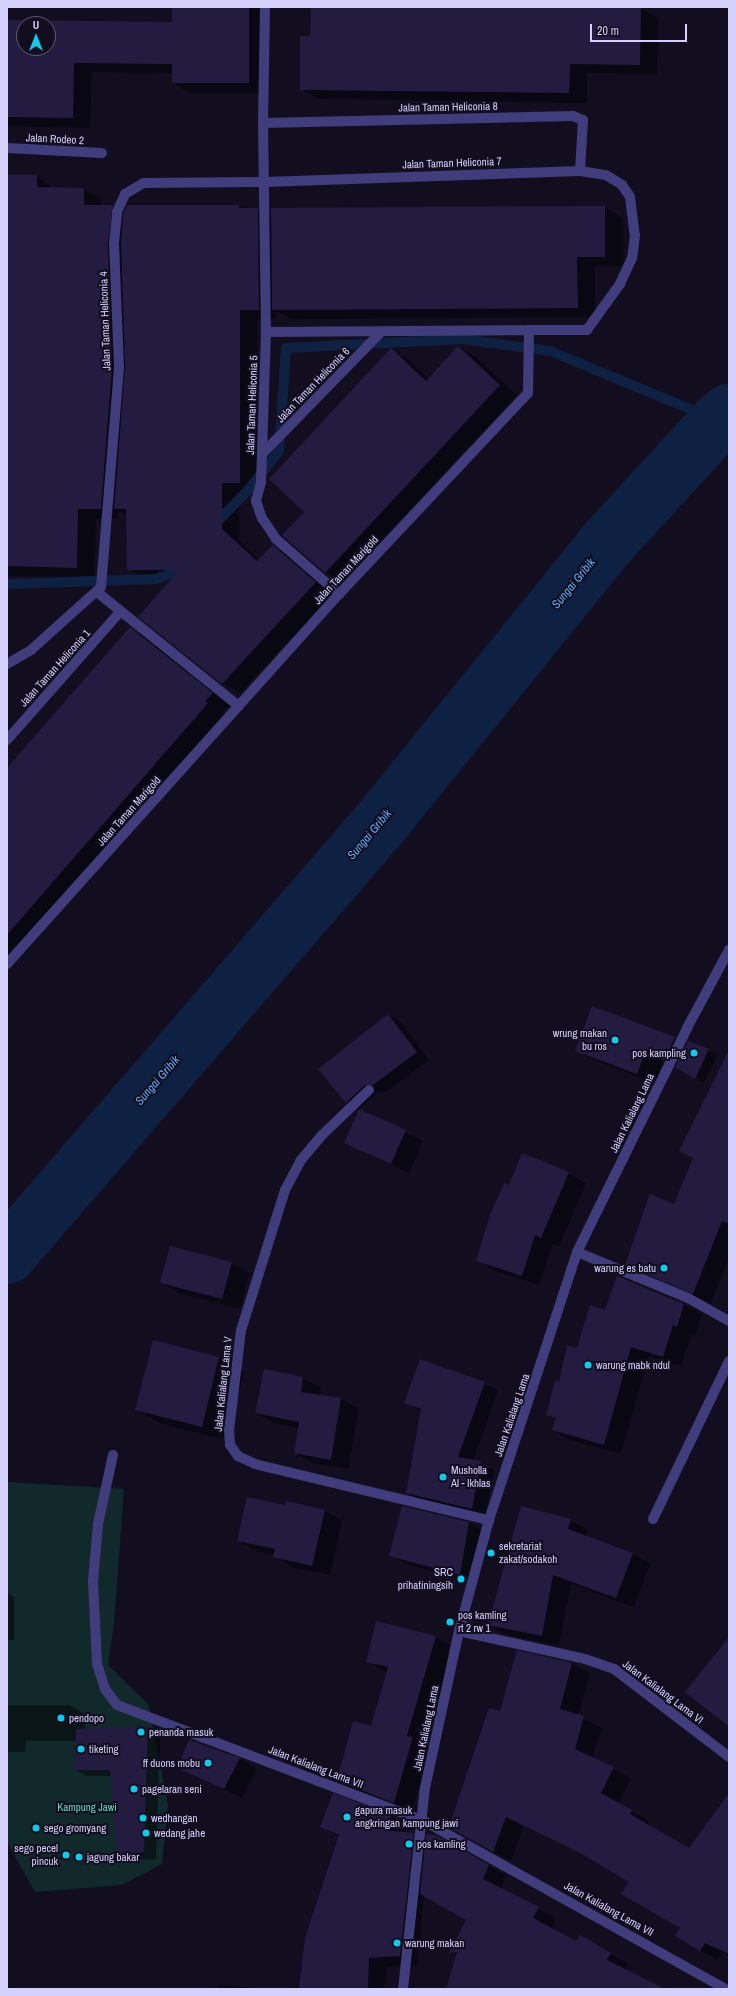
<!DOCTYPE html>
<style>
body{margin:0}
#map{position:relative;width:736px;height:1996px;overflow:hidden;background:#120e20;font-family:"Archivo Narrow",sans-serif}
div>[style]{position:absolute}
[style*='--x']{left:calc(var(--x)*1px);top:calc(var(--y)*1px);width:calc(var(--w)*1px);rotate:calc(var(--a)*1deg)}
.green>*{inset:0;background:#11292a}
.shadow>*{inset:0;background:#0007}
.stream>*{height:10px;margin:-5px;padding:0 5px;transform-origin:5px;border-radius:5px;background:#0f2143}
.river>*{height:58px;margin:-29px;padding:0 29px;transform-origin:29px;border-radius:29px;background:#0f2143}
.building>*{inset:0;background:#241b40}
.minor>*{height:10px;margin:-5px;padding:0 5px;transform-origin:5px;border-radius:5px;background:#413c7c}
.dots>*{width:11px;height:11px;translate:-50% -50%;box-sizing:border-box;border:2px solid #120e20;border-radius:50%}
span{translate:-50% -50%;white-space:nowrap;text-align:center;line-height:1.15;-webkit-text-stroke:4px #120e20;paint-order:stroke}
.street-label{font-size:11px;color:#d6d0fc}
.poi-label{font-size:11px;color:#d6d0fc}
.right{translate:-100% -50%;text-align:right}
.left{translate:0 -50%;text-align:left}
.park-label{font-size:11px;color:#60d8bf}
.water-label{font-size:12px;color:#63adf7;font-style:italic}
.frame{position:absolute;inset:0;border:8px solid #d6d0fc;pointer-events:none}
.north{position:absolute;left:16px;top:16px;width:40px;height:40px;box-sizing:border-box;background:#120e20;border:1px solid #605c78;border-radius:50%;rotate:0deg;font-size:11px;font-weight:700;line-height:16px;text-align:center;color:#d6d0fc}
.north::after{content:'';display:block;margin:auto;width:14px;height:18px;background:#0dcceb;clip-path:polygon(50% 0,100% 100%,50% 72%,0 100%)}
.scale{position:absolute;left:590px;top:24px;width:97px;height:18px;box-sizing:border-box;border:2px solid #d6d0fc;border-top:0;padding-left:5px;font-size:12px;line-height:14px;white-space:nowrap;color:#d6d0fc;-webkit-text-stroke:3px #120e20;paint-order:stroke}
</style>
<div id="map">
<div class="green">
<div style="clip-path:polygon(7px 1482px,124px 1489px,114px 1624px,108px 1665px,148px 1704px,168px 1805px,162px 1864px,122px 1885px,35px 1892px,7px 1842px)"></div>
</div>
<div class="shadow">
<div style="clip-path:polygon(evenodd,173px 7px,266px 7px,266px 93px,190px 93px,173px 83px,173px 73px,92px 72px,90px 128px,7px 126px,7px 21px,173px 23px,173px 7px,24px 24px,48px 24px,48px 48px,24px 48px,24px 24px)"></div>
<div style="clip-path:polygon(312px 7px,640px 8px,658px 18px,657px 74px,587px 73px,587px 103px,318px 99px,301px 89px,311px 37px)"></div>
<div style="clip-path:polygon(7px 176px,37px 176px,54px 189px,84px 189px,101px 199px,101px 206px,113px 206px,125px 213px,239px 206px,257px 209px,272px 217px,272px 209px,605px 207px,623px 218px,623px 266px,595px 266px,595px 317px,291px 319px,276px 311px,276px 319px,257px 320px,257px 492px,239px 492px,239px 540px,260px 560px,273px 546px,290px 556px,333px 593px,240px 693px,222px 683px,172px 579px,145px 579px,128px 569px,127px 516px,119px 511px,118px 519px,96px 519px,94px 577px,7px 576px)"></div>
<div style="clip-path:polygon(458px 347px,476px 357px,517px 395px,343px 582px,325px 572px,305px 512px,391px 350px,409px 360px,429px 379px)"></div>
<div style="clip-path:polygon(130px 628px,148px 638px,230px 704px,222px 712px,225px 714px,7px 963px,7px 770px)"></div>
<div style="clip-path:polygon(593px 1007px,718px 1055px,704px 1083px,664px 1060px,655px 1083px,594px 1060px,577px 1050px)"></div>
<div style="clip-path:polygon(388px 1015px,401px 1022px,429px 1060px,386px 1092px,378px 1092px,359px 1109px,347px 1102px)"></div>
<div style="clip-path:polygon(729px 1073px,729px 1258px,711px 1303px,627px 1265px,674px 1205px)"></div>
<div style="clip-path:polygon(360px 1110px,423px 1141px,409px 1173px,345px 1142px)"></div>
<div style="clip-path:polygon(568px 1173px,586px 1183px,559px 1247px,553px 1244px,539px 1285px,495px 1271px,478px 1261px,509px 1186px)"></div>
<div style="clip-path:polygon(231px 1263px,249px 1273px,240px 1309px,179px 1293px,161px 1283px)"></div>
<div style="clip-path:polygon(618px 1277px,684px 1304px,702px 1315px,695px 1336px,691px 1335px,681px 1366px,649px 1356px,621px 1454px,570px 1440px,553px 1430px,556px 1420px,548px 1415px,559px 1383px,578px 1349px,606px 1311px)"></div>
<div style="clip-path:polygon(219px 1358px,244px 1372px,227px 1440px,162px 1424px,137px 1410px)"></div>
<div style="clip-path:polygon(265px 1371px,303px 1378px,321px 1388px,319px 1396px,341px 1399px,359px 1409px,348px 1469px,313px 1463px,295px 1453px,299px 1428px,274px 1423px,256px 1413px)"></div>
<div style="clip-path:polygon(484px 1383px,498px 1390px,473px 1461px,494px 1470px,485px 1516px,420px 1501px,407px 1493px,422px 1411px,405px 1403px)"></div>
<div style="clip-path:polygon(286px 1506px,325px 1511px,342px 1521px,330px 1575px,292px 1567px,275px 1555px,256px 1551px,238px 1541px)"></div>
<div style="clip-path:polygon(403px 1507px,469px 1523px,485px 1532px,475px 1583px,406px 1564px,390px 1555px)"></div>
<div style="clip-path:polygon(570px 1520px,588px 1530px,586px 1537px,632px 1553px,650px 1564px,634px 1607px,571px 1584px,559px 1645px,507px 1635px,489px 1625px)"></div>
<div style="clip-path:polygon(7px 1593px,14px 1597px,14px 1640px,7px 1640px)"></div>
<div style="clip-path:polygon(377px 1622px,436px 1637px,453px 1647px,425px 1746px,430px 1748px,412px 1812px,356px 1791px,338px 1781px,372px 1727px,387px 1672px,367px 1661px)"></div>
<div style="clip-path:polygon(517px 1652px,572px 1664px,590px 1674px,578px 1716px,602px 1728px,592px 1758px,631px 1778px,618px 1804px,649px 1821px,647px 1825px,689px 1849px,729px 1801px,729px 1955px,723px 1952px,718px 1960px,700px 1950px,681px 1928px,630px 1881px,598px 1862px,524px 1826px,511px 1861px,467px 1837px)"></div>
<div style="clip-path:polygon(729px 1654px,729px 1728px,686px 1692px)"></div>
<div style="clip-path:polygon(7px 1705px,69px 1705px,85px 1714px,85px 1730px,148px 1727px,160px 1734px,156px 1859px,130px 1860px,118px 1853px,111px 1776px,87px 1776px,75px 1769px,76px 1741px,26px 1741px,25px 1752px,7px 1752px)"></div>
<div style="clip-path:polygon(190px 1741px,240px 1759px,257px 1769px,242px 1798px,178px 1768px)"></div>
<div style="clip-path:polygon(390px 1816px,407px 1826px,405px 1833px,413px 1834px,488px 1865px,506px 1876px,501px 1889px,556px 1918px,551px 1929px,576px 1943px,580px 1936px,629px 1964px,625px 1970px,662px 1989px,447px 1989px,457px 1956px,450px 1952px,467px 1920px,424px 1895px,417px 1965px,387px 1967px,384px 1989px,304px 1989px,340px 1837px,321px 1826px)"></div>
<div style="clip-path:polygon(219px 1985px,261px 1989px,219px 1989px)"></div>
</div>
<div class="stream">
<div style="--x:213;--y:526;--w:50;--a:-45.8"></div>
<div style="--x:248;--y:490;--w:50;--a:-51.5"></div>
<div style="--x:279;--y:451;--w:103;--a:-86.1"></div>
<div style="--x:286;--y:348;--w:176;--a:-2.9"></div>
<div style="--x:462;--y:339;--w:89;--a:7.8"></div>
<div style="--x:550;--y:351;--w:183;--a:22.5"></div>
<div style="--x:7;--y:584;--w:149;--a:-1.9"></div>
<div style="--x:156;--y:579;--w:15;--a:-20"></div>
<div style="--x:170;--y:574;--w:18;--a:-49"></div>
</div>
<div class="river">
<div style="--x:7;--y:1255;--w:567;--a:-49.15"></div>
<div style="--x:378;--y:826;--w:364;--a:-51"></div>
<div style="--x:607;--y:543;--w:166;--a:-47.4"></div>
<div style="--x:719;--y:421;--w:13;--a:-39"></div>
</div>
<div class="building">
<div style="clip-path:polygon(evenodd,172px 7px,249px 7px,249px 83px,172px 83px,172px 64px,74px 63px,73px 118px,7px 117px,7px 20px,172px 22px,172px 7px,24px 24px,48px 24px,48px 48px,24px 48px,24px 24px)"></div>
<div style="clip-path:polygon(311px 7px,641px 7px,640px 65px,570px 64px,569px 93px,300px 90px,300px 36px,310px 36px)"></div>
<div style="clip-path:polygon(7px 175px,37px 175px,37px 187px,84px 188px,84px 205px,113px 205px,108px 243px,112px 367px,101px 509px,78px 509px,77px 568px,7px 566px)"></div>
<div style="clip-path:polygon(127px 205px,239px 205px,239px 208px,258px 208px,259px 310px,240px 310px,240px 483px,222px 483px,222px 529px,257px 561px,273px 545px,316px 582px,222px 684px,138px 617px,179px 570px,127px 570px,126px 509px,114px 509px,125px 368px,121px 243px,123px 214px)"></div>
<div style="clip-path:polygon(605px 206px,605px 257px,577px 257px,578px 308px,272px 310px,271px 208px)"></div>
<div style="clip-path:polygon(458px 346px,500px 385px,325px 573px,282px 535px,304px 512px,269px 479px,391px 348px,426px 381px)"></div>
<div style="clip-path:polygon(130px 627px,213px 693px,205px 701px,208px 703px,7px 935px,7px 768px)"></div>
<div style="clip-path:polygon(592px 1006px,675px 1037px,664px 1061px,646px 1050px,637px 1074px,575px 1051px)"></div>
<div style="clip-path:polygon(388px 1014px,417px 1052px,373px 1085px,365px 1085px,346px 1103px,318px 1069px)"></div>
<div style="clip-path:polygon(688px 1041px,709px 1049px,695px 1079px,675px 1067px)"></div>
<div style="clip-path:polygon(729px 1050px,729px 1224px,722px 1221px,693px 1294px,625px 1265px,650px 1194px,674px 1204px,693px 1158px,679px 1151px)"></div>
<div style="clip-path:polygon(359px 1109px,406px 1130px,391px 1164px,344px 1143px)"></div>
<div style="clip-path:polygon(522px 1153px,569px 1172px,541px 1238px,535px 1235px,522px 1276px,476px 1261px,490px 1215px,504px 1183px,509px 1185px)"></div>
<div style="clip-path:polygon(170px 1246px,232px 1262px,222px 1299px,160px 1283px)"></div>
<div style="clip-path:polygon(617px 1276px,684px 1304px,677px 1327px,673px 1325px,663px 1357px,631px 1347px,604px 1445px,552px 1430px,556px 1418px,546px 1415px,555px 1381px,559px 1382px,567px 1345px,577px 1348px,590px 1305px,605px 1310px)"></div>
<div style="clip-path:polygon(153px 1340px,219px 1357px,202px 1427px,135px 1410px)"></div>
<div style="clip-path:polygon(420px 1359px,485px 1382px,458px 1457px,481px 1461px,472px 1509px,406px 1493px,421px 1409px,404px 1403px)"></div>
<div style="clip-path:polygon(264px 1369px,303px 1377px,301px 1392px,341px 1398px,331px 1460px,294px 1453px,299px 1422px,255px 1413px)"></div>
<div style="clip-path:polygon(247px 1497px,285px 1505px,286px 1501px,325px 1510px,312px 1566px,273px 1557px,275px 1549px,237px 1541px)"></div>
<div style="clip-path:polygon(402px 1506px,469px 1522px,460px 1575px,389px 1556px)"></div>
<div style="clip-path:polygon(521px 1506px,571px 1519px,568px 1529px,633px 1553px,616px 1598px,553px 1575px,542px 1636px,488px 1625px)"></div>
<div style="clip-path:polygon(376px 1621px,436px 1636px,407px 1736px,413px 1737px,394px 1803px,337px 1781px,353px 1721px,371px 1726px,388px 1667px,366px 1662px)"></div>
<div style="clip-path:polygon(729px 1637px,729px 1727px,685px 1692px)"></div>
<div style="clip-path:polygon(517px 1650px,572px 1663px,560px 1709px,584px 1716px,575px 1749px,614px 1767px,601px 1793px,632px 1810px,630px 1814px,689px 1848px,729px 1793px,729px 1954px,705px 1943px,700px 1951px,675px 1936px,680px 1928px,621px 1894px,629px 1882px,582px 1854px,506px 1817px,493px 1852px,449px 1827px,489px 1708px,500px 1711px)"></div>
<div style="clip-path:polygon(148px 1726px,144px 1852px,117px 1854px,110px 1770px,74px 1770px,76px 1729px)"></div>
<div style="clip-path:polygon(189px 1740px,240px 1758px,224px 1789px,177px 1768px)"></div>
<div style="clip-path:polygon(333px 1793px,391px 1815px,387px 1830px,414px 1833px,400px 1956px,369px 1958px,368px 1989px,299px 1989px,305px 1938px,339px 1835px,320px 1827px)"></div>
<div style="clip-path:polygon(426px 1834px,436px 1835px,489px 1865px,483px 1879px,539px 1907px,533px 1918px,576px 1941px,580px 1935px,611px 1953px,607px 1960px,665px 1989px,446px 1989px,457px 1952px,449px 1953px,466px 1920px,420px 1894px)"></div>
</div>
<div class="minor">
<div style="--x:265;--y:7;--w:116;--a:91"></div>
<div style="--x:263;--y:123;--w:209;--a:89.2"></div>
<div style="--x:266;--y:332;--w:150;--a:91.9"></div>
<div style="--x:261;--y:482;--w:20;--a:105"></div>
<div style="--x:256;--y:501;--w:18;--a:71"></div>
<div style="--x:262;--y:518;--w:25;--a:56"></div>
<div style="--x:276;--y:539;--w:84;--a:41.1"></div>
<div style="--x:263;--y:123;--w:310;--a:-1.3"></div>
<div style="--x:573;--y:116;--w:11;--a:22"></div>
<div style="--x:583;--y:120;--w:51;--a:93.4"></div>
<div style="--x:7;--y:148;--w:95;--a:3"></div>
<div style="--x:266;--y:332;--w:263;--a:-0.4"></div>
<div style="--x:262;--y:454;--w:170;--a:-45.7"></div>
<div style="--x:97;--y:592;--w:182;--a:38.8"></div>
<div style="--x:7;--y:664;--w:28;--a:-30"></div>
<div style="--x:31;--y:650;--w:94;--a:-42"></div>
<div style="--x:101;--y:587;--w:221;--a:-85.3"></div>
<div style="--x:119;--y:367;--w:124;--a:-92.3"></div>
<div style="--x:114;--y:243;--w:31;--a:-84"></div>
<div style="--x:117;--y:212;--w:20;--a:-66"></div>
<div style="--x:125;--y:194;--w:21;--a:-31"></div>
<div style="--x:143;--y:183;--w:122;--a:-0.5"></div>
<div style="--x:265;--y:182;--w:315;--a:-2"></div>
<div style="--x:580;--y:171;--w:26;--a:9"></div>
<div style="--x:606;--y:175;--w:19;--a:32"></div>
<div style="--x:622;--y:185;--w:14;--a:56"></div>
<div style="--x:630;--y:197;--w:38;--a:83"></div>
<div style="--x:635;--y:235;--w:23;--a:97"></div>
<div style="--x:632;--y:258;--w:29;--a:115"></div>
<div style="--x:620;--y:284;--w:57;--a:125.7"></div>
<div style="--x:587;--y:330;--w:58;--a:180"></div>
<div style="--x:529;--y:330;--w:63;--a:90.9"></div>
<div style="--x:528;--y:393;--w:276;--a:133.2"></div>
<div style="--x:339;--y:594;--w:497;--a:131.9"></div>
<div style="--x:7;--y:740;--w:171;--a:-48.6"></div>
<div style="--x:369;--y:1090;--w:65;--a:136.2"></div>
<div style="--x:322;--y:1135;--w:33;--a:130"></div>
<div style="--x:301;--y:1160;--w:34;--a:118"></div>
<div style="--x:285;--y:1190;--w:147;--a:107.4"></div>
<div style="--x:241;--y:1330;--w:101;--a:96.8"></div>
<div style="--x:229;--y:1430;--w:15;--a:86"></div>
<div style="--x:230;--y:1445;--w:14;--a:54"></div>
<div style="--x:238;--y:1456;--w:19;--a:25"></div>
<div style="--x:255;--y:1464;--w:241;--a:13.5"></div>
<div style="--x:577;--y:1252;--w:120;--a:22.5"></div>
<div style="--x:688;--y:1298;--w:47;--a:29.3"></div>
<div style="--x:113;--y:1455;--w:71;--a:102.3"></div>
<div style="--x:98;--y:1524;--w:57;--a:95"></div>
<div style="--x:93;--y:1581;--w:83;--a:87.2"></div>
<div style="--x:97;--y:1664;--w:26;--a:72"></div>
<div style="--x:105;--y:1689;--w:20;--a:53"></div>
<div style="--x:117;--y:1705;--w:326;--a:20.7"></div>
<div style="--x:422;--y:1820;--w:348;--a:29.1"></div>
<div style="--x:653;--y:1519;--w:175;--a:-64.3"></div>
<div style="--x:459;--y:1631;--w:129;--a:12.5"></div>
<div style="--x:585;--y:1659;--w:31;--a:19"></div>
<div style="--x:614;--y:1669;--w:145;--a:37.4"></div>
<div style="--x:403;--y:1989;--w:202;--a:-83.8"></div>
<div style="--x:425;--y:1788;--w:161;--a:-77.8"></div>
<div style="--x:459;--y:1631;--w:115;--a:-74.9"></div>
<div style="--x:489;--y:1520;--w:282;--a:-71.8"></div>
<div style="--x:577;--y:1252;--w:250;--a:-63.8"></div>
<div style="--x:687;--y:1028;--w:89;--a:-61.7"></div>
</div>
<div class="dots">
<div style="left:615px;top:1040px;background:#0dcceb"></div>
<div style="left:694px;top:1053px;background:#0dcceb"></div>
<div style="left:664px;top:1268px;background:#0dcceb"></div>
<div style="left:588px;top:1365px;background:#0dcceb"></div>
<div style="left:443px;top:1477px;background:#0dcceb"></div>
<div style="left:491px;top:1553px;background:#0dcceb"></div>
<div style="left:461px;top:1579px;background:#0dcceb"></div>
<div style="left:450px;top:1622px;background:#0dcceb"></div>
<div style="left:61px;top:1718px;background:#0dcceb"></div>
<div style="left:141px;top:1732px;background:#0dcceb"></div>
<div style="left:81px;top:1749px;background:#0dcceb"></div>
<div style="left:208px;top:1763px;background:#0dcceb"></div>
<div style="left:134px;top:1789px;background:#0dcceb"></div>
<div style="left:347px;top:1817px;background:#0dcceb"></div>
<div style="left:143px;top:1818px;background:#0dcceb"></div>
<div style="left:36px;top:1828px;background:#0dcceb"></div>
<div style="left:146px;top:1833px;background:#0dcceb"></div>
<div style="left:409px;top:1844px;background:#0dcceb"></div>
<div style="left:66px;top:1855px;background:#0dcceb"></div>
<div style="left:79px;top:1857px;background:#0dcceb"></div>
<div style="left:397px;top:1943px;background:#0dcceb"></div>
</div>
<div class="street-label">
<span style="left:448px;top:107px;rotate:-1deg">Jalan Taman Heliconia 8</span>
<span style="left:55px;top:139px;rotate:3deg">Jalan Rodeo 2</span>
<span style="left:452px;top:163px;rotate:-2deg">Jalan Taman Heliconia 7</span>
<span style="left:105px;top:321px;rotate:-92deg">Jalan Taman Heliconia 4</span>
<span style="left:313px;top:385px;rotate:-46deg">Jalan Taman Heliconia 6</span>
<span style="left:252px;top:405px;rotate:-88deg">Jalan Taman Heliconia 5</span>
<span style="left:346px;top:570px;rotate:-47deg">Jalan Taman Marigold</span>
<span style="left:55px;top:668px;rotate:-48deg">Jalan Taman Heliconia 1</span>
<span style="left:129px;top:811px;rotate:-48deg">Jalan Taman Marigold</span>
<span style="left:632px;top:1113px;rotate:-64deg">Jalan Kalialang Lama</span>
<span style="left:223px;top:1384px;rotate:-84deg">Jalan Kalialang Lama V</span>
<span style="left:512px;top:1415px;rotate:-71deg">Jalan Kalialang Lama</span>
<span style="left:663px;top:1692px;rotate:37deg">Jalan Kalialang Lama VI</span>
<span style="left:426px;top:1728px;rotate:-78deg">Jalan Kalialang Lama</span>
<span style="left:316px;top:1767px;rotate:21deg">Jalan Kalialang Lama VII</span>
<span style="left:609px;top:1909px;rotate:29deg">Jalan Kalialang Lama VII</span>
</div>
<div class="poi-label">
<span class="right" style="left:607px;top:1040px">wrung makan<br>bu ros</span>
<span class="right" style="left:686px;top:1053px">pos kampling</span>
<span class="right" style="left:656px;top:1268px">warung es batu</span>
<span class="left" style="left:596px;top:1365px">warung mabk ndul</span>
<span class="left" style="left:451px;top:1477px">Musholla<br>Al - Ikhlas</span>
<span class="left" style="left:499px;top:1553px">sekretariat<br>zakat/sodakoh</span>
<span class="right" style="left:453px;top:1579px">SRC<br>prihatiningsih</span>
<span class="left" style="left:458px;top:1622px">pos kamling<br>rt 2 rw 1</span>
<span class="left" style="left:69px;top:1718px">pendopo</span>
<span class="left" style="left:149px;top:1732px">penanda masuk</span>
<span class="left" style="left:89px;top:1749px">tiketing</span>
<span class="right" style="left:200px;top:1763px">ff duons mobu</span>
<span class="left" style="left:142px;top:1789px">pagelaran seni</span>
<span class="left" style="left:355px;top:1817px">gapura masuk<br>angkringan kampung jawi</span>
<span class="left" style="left:151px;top:1818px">wedhangan</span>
<span class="left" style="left:44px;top:1828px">sego gromyang</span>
<span class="left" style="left:154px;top:1833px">wedang jahe</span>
<span class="left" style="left:417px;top:1844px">pos kamling</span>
<span class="right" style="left:58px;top:1855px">sego pecel<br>pincuk</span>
<span class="left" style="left:87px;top:1857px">jagung bakar</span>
<span class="left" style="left:405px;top:1943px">warung makan</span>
</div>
<div class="park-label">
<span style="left:87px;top:1807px">Kampung Jawi</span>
</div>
<div class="water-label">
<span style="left:574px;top:584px;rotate:-51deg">Sungai Gribik</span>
<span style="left:370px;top:835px;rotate:-50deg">Sungai Gribik</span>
<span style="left:158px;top:1081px;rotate:-49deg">Sungai Gribik</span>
</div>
<div class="frame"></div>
<div class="north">U</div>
<div class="scale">20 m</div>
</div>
